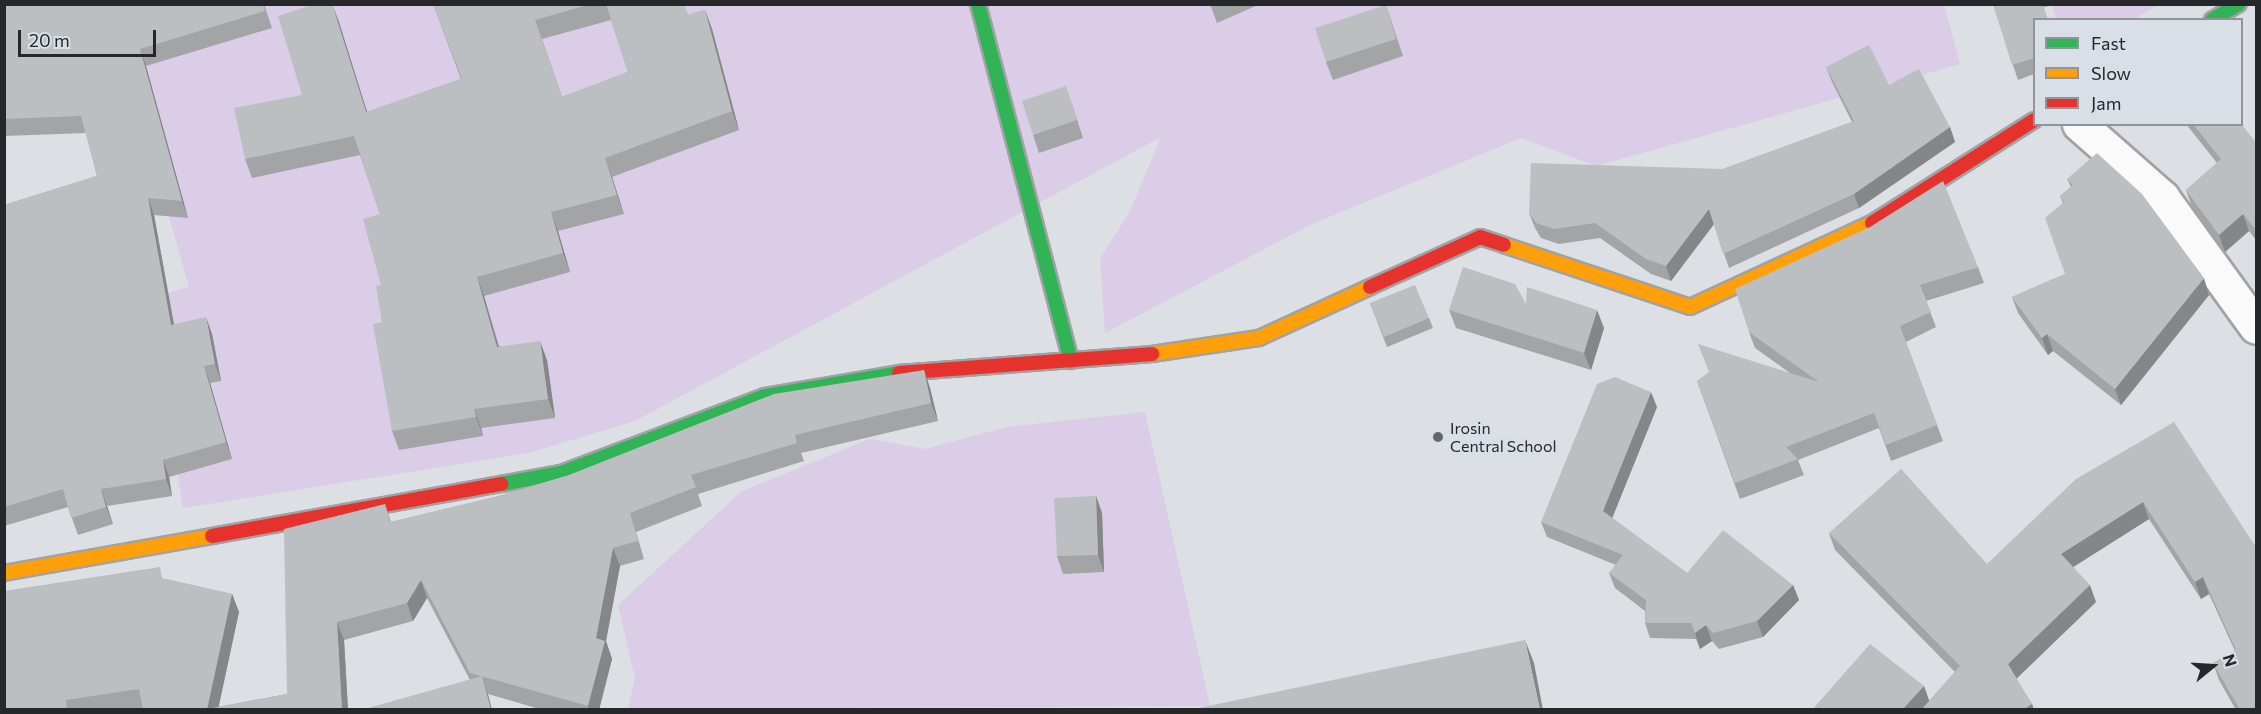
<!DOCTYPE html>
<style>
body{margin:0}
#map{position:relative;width:2261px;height:714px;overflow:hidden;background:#dcdfe3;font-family:Commissioner,sans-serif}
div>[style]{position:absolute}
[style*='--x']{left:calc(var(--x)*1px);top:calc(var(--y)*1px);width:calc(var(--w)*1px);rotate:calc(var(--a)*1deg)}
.green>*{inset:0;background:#dbcce7}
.roads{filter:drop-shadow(2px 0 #a0a2a5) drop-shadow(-2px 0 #a0a2a5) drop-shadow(0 2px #a0a2a5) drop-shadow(0 -2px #a0a2a5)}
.street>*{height:33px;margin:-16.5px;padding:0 16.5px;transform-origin:16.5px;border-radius:16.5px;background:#fafafb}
.fast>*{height:14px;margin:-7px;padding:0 7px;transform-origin:7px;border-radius:7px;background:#30b455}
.slow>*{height:14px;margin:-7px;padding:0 7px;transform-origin:7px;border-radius:7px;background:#ff9f0a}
.jam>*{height:14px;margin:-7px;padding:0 7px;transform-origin:7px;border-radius:7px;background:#e5322d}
.wall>*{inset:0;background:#a2a4a6}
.shaded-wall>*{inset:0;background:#848687}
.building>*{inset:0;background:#bcbfc1}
.dots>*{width:16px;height:16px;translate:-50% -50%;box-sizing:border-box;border:3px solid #d9dfe6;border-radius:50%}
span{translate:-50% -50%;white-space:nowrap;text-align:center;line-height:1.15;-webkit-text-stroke:6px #d9dfe6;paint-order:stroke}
.poi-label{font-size:16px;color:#25272a}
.left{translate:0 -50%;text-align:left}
.frame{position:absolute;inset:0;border:6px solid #25272a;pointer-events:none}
.legend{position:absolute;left:2033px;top:18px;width:210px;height:108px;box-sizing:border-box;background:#d9dfe6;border:2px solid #91959b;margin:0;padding:8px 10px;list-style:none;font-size:18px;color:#25272a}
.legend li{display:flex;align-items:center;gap:12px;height:30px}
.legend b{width:30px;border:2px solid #91959b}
.north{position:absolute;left:2183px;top:636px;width:60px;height:60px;-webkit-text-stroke:4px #d9dfe6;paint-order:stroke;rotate:72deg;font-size:16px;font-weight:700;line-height:24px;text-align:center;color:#25272a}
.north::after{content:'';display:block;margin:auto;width:21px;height:27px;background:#25272a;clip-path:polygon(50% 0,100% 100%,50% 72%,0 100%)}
.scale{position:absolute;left:18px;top:30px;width:138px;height:27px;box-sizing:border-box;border:3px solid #25272a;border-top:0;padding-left:8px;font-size:18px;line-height:21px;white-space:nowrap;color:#25272a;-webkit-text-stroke:4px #d9dfe6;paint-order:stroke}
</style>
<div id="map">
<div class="green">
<div style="clip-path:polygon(1944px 4px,1960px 64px,1596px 166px,1521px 138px,1312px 224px,1105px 333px,1100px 259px,1130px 211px,1161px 137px,635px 421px,529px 453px,183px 508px,150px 298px,189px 287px,109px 5px)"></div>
<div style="clip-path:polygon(2052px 5px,2052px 4px,2157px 5px,2133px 20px,2056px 19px)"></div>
<div style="clip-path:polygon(1145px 412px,1210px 706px,628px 709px,635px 678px,618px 605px,742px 491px,870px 439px,925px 449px,1007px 427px)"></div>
</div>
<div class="roads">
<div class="street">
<div style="--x:2079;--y:124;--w:111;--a:41.3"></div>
<div style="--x:2162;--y:197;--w:160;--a:54.1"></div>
</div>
<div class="fast">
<div style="--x:978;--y:4;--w:369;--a:75.4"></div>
<div style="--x:2212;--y:20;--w:31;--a:-31"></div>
<div style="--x:501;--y:484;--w:61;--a:-10.4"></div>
<div style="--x:561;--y:473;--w:218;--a:-20.7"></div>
<div style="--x:765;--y:396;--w:136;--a:-9.7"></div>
</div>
<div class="slow">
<div style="--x:1504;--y:245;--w:196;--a:18.4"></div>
<div style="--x:1690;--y:307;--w:200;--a:-24.8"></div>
<div style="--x:1152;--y:354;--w:108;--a:-8.5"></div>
<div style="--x:1259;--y:338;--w:122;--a:-24.7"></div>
<div style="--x:4;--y:573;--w:211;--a:-10.1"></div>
</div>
<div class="jam">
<div style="--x:1872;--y:223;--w:192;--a:-32.4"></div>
<div style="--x:1370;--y:287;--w:121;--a:-24.4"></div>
<div style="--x:1480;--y:237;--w:25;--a:18"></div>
<div style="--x:899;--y:373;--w:254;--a:-4.3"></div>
<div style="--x:212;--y:536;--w:294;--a:-10.2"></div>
</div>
</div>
<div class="wall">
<div style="clip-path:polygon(4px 4px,264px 4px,272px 28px,146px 66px,188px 218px,154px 215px,174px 324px,212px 334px,221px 381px,210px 383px,232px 459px,169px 477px,172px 496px,107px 506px,113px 524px,78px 535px,68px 507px,4px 526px,4px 205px,97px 176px,86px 133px,4px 136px)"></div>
<div style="clip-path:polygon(evenodd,433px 4px,683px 4px,688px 15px,705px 10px,712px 29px,739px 130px,612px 177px,624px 214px,558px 231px,570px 272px,484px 296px,499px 346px,547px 360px,555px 418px,481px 428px,483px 436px,399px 450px,392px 431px,382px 322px,380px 214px,360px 155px,252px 178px,245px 159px,302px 95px,338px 19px,367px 112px,461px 79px,433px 4px,611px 20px,628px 72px,562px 97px,542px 39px,611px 20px)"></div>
<div style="clip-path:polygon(1210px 4px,1260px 4px,1217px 23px)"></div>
<div style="clip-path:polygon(1993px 4px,2049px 4px,2050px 6px,2044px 7px,2034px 20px,2034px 74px,2018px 80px)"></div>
<div style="clip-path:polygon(1386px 5px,1403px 56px,1333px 80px,1326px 62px)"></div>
<div style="clip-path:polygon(1826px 67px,1889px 85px,1950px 127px,1955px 142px,1859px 208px,1729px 268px,1714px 224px,1671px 281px,1651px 274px,1600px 238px,1559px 244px,1541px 238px,1535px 228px,1529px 213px,1723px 169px,1852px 122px,1832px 82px)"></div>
<div style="clip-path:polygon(1072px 104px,1083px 138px,1039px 153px,1033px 135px)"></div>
<div style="clip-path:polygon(2186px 124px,2241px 124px,2256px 143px,2256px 240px,2249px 231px,2225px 252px,2192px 207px,2186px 190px,2217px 163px)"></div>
<div style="clip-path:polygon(2067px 179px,2209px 295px,2121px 405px,2053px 351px,2048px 355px,2018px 313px,2012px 297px,2065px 274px,2063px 203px,2060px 196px,2071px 187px)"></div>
<div style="clip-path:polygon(1978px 267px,1984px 283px,1926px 301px,1936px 327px,1906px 342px,1943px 441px,1891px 461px,1879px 428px,1798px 460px,1804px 475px,1740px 499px,1697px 381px,1790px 373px,1755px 348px,1749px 332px)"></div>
<div style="clip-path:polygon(1370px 303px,1429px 318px,1433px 328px,1387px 347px)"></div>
<div style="clip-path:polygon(1526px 304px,1604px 328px,1591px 370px,1456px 328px,1449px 310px)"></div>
<div style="clip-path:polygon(924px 370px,930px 388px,938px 421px,801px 453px,804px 461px,698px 494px,702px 506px,636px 532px,644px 559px,620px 566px,606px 641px,612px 659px,599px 710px,543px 710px,488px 694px,492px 710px,362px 710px,470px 680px,427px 598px,413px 621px,344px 640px,348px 710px,143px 710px,143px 708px,133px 710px,4px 710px,165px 579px,232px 594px,239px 612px,218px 707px,287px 694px,385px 504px,391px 522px,495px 497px)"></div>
<div style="clip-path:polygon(1657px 407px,1612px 518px,1687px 573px,1793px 585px,1799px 600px,1763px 637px,1719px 649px,1712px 641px,1700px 649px,1696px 639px,1650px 638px,1645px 623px,1645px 611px,1615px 588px,1609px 573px,1616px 565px,1547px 537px,1541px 522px)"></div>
<div style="clip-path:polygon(2174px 422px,2256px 710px,2236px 710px,2219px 680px,2213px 663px,2235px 651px,2209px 594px,2201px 599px,2149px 519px,2073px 567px,2096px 602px,2016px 679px,2032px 704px,2034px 710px,1812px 710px,1924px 686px,1929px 701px,1955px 672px,1835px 550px,1829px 533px,1987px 564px)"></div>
<div style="clip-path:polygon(1096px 496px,1102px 513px,1104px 572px,1063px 574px,1057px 556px)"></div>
</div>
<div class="shaded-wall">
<div style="clip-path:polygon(332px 4px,338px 19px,373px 131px,366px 112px)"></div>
<div style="clip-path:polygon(705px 10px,712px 29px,739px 130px,732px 111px)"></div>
<div style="clip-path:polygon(140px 49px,146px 66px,188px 218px,182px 201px)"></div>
<div style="clip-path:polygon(1950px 127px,1955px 142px,1859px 208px,1854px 194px)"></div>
<div style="clip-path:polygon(605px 158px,612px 177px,624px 214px,617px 195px)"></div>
<div style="clip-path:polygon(148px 198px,154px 215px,177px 342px,171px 325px)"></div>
<div style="clip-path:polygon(1709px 209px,1714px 224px,1671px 281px,1666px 266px)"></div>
<div style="clip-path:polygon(551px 212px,558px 231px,570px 272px,563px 253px)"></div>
<div style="clip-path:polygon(2243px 214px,2249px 231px,2225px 252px,2219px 235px)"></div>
<div style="clip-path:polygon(477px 277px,484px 296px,504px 366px,497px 347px)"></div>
<div style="clip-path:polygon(2204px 278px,2209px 295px,2121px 405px,2115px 389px)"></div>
<div style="clip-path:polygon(1597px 310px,1604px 328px,1591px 370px,1584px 353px)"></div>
<div style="clip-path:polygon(206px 317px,212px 334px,221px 381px,215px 364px)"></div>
<div style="clip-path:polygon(2047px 334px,2053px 351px,2048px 355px,2042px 338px)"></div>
<div style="clip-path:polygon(540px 341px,547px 360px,555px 418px,548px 399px)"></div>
<div style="clip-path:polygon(204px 366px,210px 383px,232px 459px,226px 442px)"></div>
<div style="clip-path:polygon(924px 370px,930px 388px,938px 421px,931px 403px)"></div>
<div style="clip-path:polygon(1651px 392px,1657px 407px,1609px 526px,1603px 511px)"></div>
<div style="clip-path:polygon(474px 409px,481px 428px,483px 436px,476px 417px)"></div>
<div style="clip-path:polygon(163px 460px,169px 477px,172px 496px,166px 479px)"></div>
<div style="clip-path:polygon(101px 489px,107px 506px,113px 524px,106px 507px)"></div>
<div style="clip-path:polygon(1096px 496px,1102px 513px,1104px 572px,1098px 555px)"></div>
<div style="clip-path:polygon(2143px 502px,2149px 519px,2067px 571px,2061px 554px)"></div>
<div style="clip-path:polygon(613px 548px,620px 566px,606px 641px,612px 659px,599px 710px,589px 710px,588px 706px,596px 638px)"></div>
<div style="clip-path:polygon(2203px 577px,2209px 594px,2201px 599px,2195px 582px)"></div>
<div style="clip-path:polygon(421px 580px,427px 598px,413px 621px,407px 603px)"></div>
<div style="clip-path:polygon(1793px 585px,1799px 600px,1763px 637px,1757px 621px)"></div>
<div style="clip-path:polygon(2090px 585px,2096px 602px,2014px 681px,2008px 664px)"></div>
<div style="clip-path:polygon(232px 594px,239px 612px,218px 710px,207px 710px)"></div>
<div style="clip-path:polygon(337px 622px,344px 640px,348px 710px,342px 710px)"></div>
<div style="clip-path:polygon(1706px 625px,1712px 641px,1700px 649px,1695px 633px)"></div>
<div style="clip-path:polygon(1525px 640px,1534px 663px,1543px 710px,1540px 710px)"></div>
<div style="clip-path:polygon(482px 676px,488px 695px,492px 710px,491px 710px)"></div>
<div style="clip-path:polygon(1924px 686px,1930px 703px,1925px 710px,1902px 710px)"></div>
<div style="clip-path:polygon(2032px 704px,2034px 710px,2023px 710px)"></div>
</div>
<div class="building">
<div style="clip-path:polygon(4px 4px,263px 4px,265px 11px,140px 49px,182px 201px,148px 198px,171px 325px,206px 317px,215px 364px,204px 366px,226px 442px,163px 460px,166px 479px,101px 489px,106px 507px,71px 518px,63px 489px,4px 507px,4px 205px,97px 176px,81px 116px,4px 119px)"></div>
<div style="clip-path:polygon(315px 4px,332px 4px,366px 112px,462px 79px,433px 4px,591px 4px,535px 20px,562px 97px,628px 72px,606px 4px,683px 4px,688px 15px,705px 10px,732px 111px,605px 158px,617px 195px,551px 212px,563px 253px,477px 277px,497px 347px,540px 341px,548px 399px,474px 409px,476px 417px,392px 431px,373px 324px,382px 322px,376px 286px,381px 285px,363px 219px,380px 214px,354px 136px,245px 159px,234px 108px,302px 95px,278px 16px)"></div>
<div style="clip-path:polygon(1993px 4px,2043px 4px,2048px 20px,2034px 20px,2034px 58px,2012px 65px)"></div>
<div style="clip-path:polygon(1386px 5px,1396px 39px,1326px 62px,1315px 28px)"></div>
<div style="clip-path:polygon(1869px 45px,1889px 85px,1919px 69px,1950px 127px,1854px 194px,1723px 254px,1709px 209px,1666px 266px,1646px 259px,1595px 223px,1554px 229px,1536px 223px,1529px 213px,1531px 163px,1723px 169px,1854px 121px,1826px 67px)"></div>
<div style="clip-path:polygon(1066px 86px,1077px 120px,1033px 135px,1022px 101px)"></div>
<div style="clip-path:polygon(2193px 124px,2241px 124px,2256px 143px,2256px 230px,2243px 214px,2219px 235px,2186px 190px,2221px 159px)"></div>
<div style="clip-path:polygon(2097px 153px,2142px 194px,2204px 278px,2115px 389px,2047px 334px,2042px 338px,2012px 297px,2065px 274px,2045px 218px,2064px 202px,2060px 196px,2073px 185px,2067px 179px)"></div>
<div style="clip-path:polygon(1943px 181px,1978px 267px,1920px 285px,1931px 312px,1900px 326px,1937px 425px,1886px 445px,1874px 413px,1786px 447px,1798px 459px,1735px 483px,1697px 381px,1709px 372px,1698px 344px,1819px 382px,1749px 332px,1735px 289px,1870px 227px)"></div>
<div style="clip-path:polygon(1463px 267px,1515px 284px,1526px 304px,1527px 287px,1597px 310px,1584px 353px,1449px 310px)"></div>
<div style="clip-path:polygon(1415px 285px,1429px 318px,1384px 337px,1370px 303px)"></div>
<div style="clip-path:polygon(924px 370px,931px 403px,795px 435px,797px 443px,691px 475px,696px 487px,630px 513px,638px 541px,613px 548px,596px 638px,605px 641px,588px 706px,470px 673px,421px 580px,407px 603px,337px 622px,342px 710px,143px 710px,139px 689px,66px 700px,67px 710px,4px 710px,4px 591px,160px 567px,162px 578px,232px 594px,207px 709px,287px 694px,284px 529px,385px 504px,390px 522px,495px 497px,569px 475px,774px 394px)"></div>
<div style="clip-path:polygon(1615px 377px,1651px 392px,1603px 511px,1687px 573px,1723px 530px,1793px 585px,1757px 621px,1713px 633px,1706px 625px,1695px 633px,1691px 623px,1645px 623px,1646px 600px,1609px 573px,1623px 555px,1541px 522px,1597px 384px)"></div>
<div style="clip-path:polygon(2174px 422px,2256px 547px,2256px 710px,2240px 710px,2213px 663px,2236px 650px,2203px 577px,2195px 582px,2143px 502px,2061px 554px,2090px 585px,2008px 664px,2032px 704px,2023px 710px,1921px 710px,1960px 666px,1829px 533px,1901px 469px,1987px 564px,2076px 479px)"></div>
<div style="clip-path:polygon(1096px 496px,1098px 555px,1057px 556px,1054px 498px)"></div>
<div style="clip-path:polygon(1525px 640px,1540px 710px,1189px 710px)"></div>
<div style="clip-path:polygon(1870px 644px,1924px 686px,1902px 710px,1812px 710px)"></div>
<div style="clip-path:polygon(482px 676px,491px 710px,362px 710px)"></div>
</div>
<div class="dots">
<div style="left:1438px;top:437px;background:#65676b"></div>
</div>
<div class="poi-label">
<span class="left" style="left:1450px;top:437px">Irosin<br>Central School</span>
</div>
<div class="frame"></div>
<ul class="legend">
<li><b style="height:8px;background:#30b455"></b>Fast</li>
<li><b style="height:8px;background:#ff9f0a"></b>Slow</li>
<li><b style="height:8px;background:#e5322d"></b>Jam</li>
</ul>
<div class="north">N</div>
<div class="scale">20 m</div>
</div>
